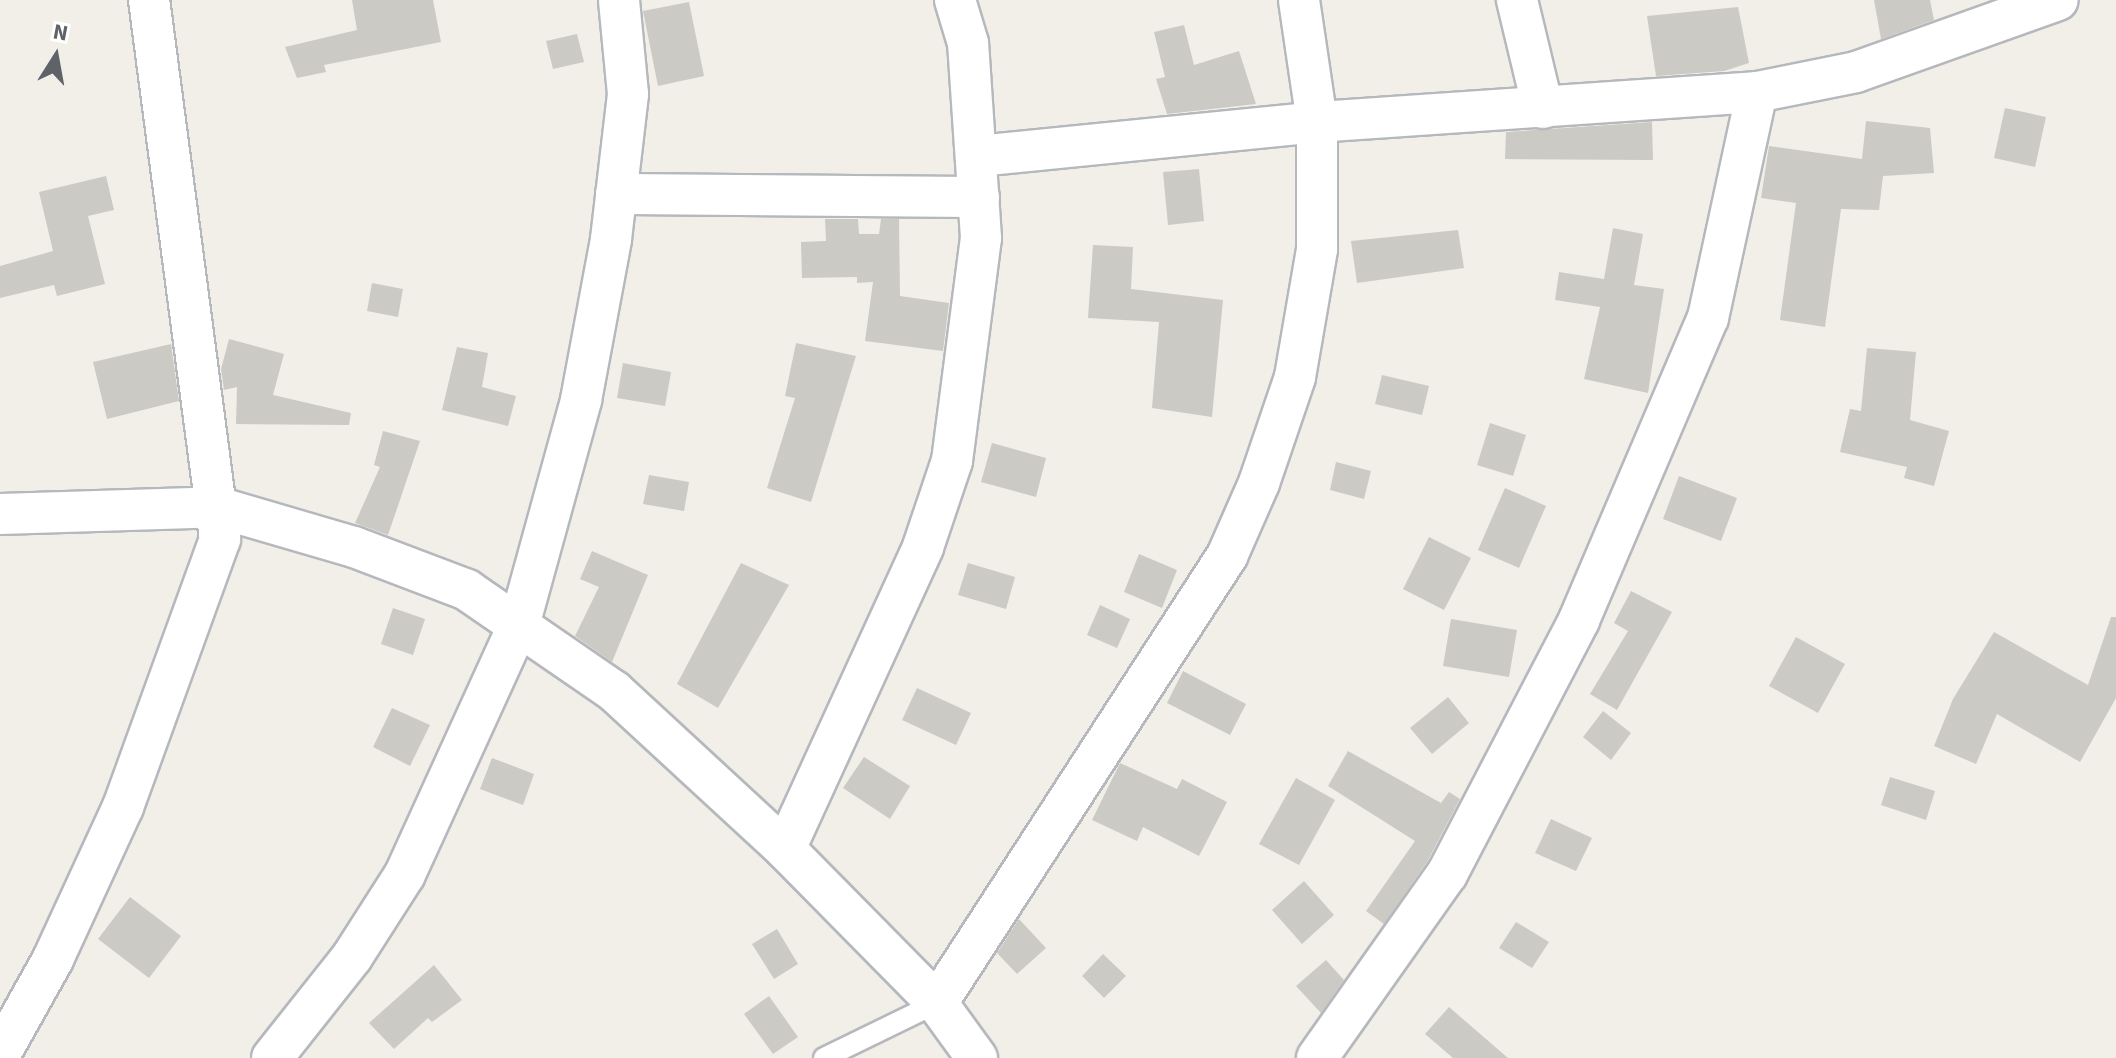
<!DOCTYPE html>
<style>
body{margin:0}
#map{position:relative;width:2116px;height:1058px;overflow:hidden;background:#f1efe8;font-family:"Source Sans 3",sans-serif}
div>[style]{position:absolute}
[style*='--x']{left:calc(var(--x)*1px);top:calc(var(--y)*1px);width:calc(var(--w)*1px);rotate:calc(var(--a)*1deg)}
.building>*{inset:0;background:#cccac5}
.roads{filter:drop-shadow(2px 0 #b5b8bc) drop-shadow(-2px 0 #b5b8bc) drop-shadow(0 2px #b5b8bc) drop-shadow(0 -2px #b5b8bc)}
.lane>*{height:20px;margin:-10px;padding:0 10px;transform-origin:10px;border-radius:10px;background:#fff}
.street>*{height:40px;margin:-20px;padding:0 20px;transform-origin:20px;border-radius:20px;background:#fff}
span{translate:-50% -50%;white-space:nowrap;text-align:center;line-height:1.15;-webkit-text-stroke:6px #fff;paint-order:stroke}
.north{position:absolute;left:16px;top:16px;width:80px;height:80px;-webkit-text-stroke:6px #fff;paint-order:stroke;rotate:11deg;font-size:22px;font-weight:700;line-height:32px;text-align:center;color:#5f6368}
.north::after{content:'';display:block;margin:auto;width:28px;height:36px;background:#5f6368;clip-path:polygon(50% 0,100% 100%,50% 72%,0 100%)}
</style>
<div id="map">
<div class="building">
<div style="clip-path:polygon(352px 0,433px 0,441px 42px,324px 65px,326px 72px,297px 78px,285px 47px,357px 30px)"></div>
<div style="clip-path:polygon(1874px 0,1930px 0,1934px 20px,1881px 39px)"></div>
<div style="clip-path:polygon(689px 2px,704px 76px,658px 86px,643px 11px)"></div>
<div style="clip-path:polygon(1738px 7px,1749px 63px,1724px 71px,1656px 76px,1647px 16px)"></div>
<div style="clip-path:polygon(1184px 25px,1194px 65px,1239px 51px,1256px 104px,1167px 114px,1156px 79px,1165px 77px,1154px 32px)"></div>
<div style="clip-path:polygon(577px 34px,584px 62px,553px 69px,546px 41px)"></div>
<div style="clip-path:polygon(2005px 108px,2046px 117px,2035px 167px,1994px 158px)"></div>
<div style="clip-path:polygon(1866px 121px,1930px 128px,1934px 173px,1883px 176px,1879px 210px,1841px 209px,1825px 327px,1780px 320px,1796px 203px,1761px 198px,1769px 146px,1862px 159px)"></div>
<div style="clip-path:polygon(1652px 122px,1653px 160px,1505px 159px,1506px 132px)"></div>
<div style="clip-path:polygon(1199px 169px,1204px 221px,1168px 225px,1163px 172px)"></div>
<div style="clip-path:polygon(106px 176px,114px 210px,88px 216px,105px 284px,57px 296px,54px 285px,0 298px,0 266px,53px 251px,39px 192px)"></div>
<div style="clip-path:polygon(825px 219px,858px 219px,859px 234px,879px 234px,881px 219px,899px 219px,900px 296px,949px 303px,943px 351px,865px 341px,873px 282px,857px 283px,857px 277px,802px 278px,801px 242px,826px 241px)"></div>
<div style="clip-path:polygon(1613px 228px,1643px 234px,1634px 285px,1664px 289px,1648px 393px,1584px 379px,1600px 307px,1555px 300px,1559px 272px,1604px 279px)"></div>
<div style="clip-path:polygon(1458px 230px,1464px 268px,1357px 283px,1351px 241px)"></div>
<div style="clip-path:polygon(1093px 245px,1133px 247px,1131px 289px,1223px 300px,1212px 417px,1152px 408px,1159px 322px,1088px 318px)"></div>
<div style="clip-path:polygon(372px 283px,403px 289px,398px 317px,367px 311px)"></div>
<div style="clip-path:polygon(229px 339px,284px 354px,273px 395px,351px 413px,349px 425px,236px 424px,237px 387px,224px 390px,221px 369px)"></div>
<div style="clip-path:polygon(796px 343px,856px 356px,811px 502px,767px 488px,795px 398px,785px 396px)"></div>
<div style="clip-path:polygon(171px 344px,179px 401px,107px 419px,93px 362px)"></div>
<div style="clip-path:polygon(457px 347px,488px 353px,482px 387px,516px 396px,508px 426px,442px 410px)"></div>
<div style="clip-path:polygon(1867px 348px,1916px 352px,1910px 420px,1949px 431px,1934px 486px,1904px 478px,1907px 467px,1840px 452px,1850px 409px,1861px 411px)"></div>
<div style="clip-path:polygon(623px 363px,671px 372px,665px 406px,617px 398px)"></div>
<div style="clip-path:polygon(1382px 375px,1429px 386px,1422px 415px,1375px 404px)"></div>
<div style="clip-path:polygon(1490px 423px,1526px 435px,1513px 476px,1477px 465px)"></div>
<div style="clip-path:polygon(383px 431px,420px 441px,388px 535px,355px 523px,380px 467px,374px 465px)"></div>
<div style="clip-path:polygon(992px 443px,1046px 458px,1036px 497px,981px 482px)"></div>
<div style="clip-path:polygon(1336px 462px,1371px 471px,1364px 499px,1330px 490px)"></div>
<div style="clip-path:polygon(649px 475px,689px 482px,684px 511px,643px 504px)"></div>
<div style="clip-path:polygon(1679px 476px,1737px 498px,1721px 541px,1663px 519px)"></div>
<div style="clip-path:polygon(1505px 488px,1546px 506px,1519px 568px,1478px 550px)"></div>
<div style="clip-path:polygon(1429px 537px,1471px 558px,1444px 610px,1403px 589px)"></div>
<div style="clip-path:polygon(592px 551px,648px 575px,612px 662px,575px 636px,599px 587px,580px 579px)"></div>
<div style="clip-path:polygon(1139px 554px,1177px 570px,1162px 608px,1124px 592px)"></div>
<div style="clip-path:polygon(741px 563px,789px 585px,718px 708px,677px 684px)"></div>
<div style="clip-path:polygon(968px 563px,1015px 577px,1006px 609px,958px 595px)"></div>
<div style="clip-path:polygon(1631px 591px,1672px 612px,1617px 710px,1590px 694px,1628px 631px,1614px 623px)"></div>
<div style="clip-path:polygon(1100px 605px,1130px 619px,1117px 648px,1087px 635px)"></div>
<div style="clip-path:polygon(393px 608px,425px 619px,413px 655px,381px 644px)"></div>
<div style="clip-path:polygon(2111px 617px,2116px 617px,2116px 698px,2080px 762px,1997px 714px,1976px 764px,1934px 746px,1953px 699px,1994px 632px,2088px 685px)"></div>
<div style="clip-path:polygon(1451px 619px,1517px 630px,1509px 677px,1443px 666px)"></div>
<div style="clip-path:polygon(1796px 637px,1845px 664px,1818px 713px,1769px 686px)"></div>
<div style="clip-path:polygon(1183px 671px,1246px 704px,1230px 735px,1167px 703px)"></div>
<div style="clip-path:polygon(917px 688px,971px 713px,956px 745px,902px 720px)"></div>
<div style="clip-path:polygon(1448px 697px,1469px 723px,1432px 754px,1410px 728px)"></div>
<div style="clip-path:polygon(392px 708px,430px 725px,410px 766px,373px 747px)"></div>
<div style="clip-path:polygon(1603px 711px,1631px 733px,1611px 760px,1583px 737px)"></div>
<div style="clip-path:polygon(1348px 751px,1441px 803px,1449px 792px,1460px 799px,1427px 862px,1384px 924px,1366px 911px,1415px 841px,1328px 786px)"></div>
<div style="clip-path:polygon(864px 757px,910px 786px,890px 819px,843px 788px)"></div>
<div style="clip-path:polygon(492px 758px,534px 774px,523px 805px,480px 789px)"></div>
<div style="clip-path:polygon(1120px 763px,1177px 789px,1182px 779px,1227px 802px,1199px 856px,1143px 827px,1137px 841px,1092px 820px)"></div>
<div style="clip-path:polygon(1890px 777px,1935px 791px,1926px 820px,1881px 805px)"></div>
<div style="clip-path:polygon(1296px 778px,1335px 800px,1299px 865px,1259px 844px)"></div>
<div style="clip-path:polygon(1551px 819px,1592px 838px,1576px 871px,1535px 853px)"></div>
<div style="clip-path:polygon(1304px 881px,1334px 915px,1302px 944px,1272px 910px)"></div>
<div style="clip-path:polygon(130px 897px,181px 936px,149px 978px,98px 939px)"></div>
<div style="clip-path:polygon(1019px 919px,1046px 948px,1017px 974px,997px 953px)"></div>
<div style="clip-path:polygon(1516px 922px,1549px 942px,1532px 968px,1499px 948px)"></div>
<div style="clip-path:polygon(777px 929px,798px 964px,774px 979px,752px 944px)"></div>
<div style="clip-path:polygon(1103px 954px,1126px 976px,1104px 998px,1082px 976px)"></div>
<div style="clip-path:polygon(1326px 960px,1344px 980px,1321px 1013px,1296px 986px)"></div>
<div style="clip-path:polygon(434px 965px,462px 1000px,432px 1022px,428px 1018px,394px 1049px,369px 1023px)"></div>
<div style="clip-path:polygon(769px 996px,798px 1037px,773px 1054px,744px 1014px)"></div>
<div style="clip-path:polygon(1449px 1007px,1508px 1058px,1453px 1058px,1425px 1034px)"></div>
</div>
<div class="roads">
<div class="lane">
<div style="--x:824;--y:1058;--w:126;--a:-26"></div>
</div>
<div class="street">
<div style="--x:1517;--y:0;--w:111;--a:76.5"></div>
<div style="--x:978;--y:156;--w:341;--a:-5.7"></div>
<div style="--x:1317;--y:122;--w:441;--a:-3.9"></div>
<div style="--x:1757;--y:92;--w:101;--a:-11.4"></div>
<div style="--x:1856;--y:72;--w:214;--a:-19.6"></div>
<div style="--x:616;--y:194;--w:363;--a:0.5"></div>
<div style="--x:0;--y:514;--w:217;--a:-1.8"></div>
<div style="--x:217;--y:507;--w:143;--a:16.3"></div>
<div style="--x:354;--y:547;--w:121;--a:20.8"></div>
<div style="--x:467;--y:590;--w:178;--a:34.5"></div>
<div style="--x:614;--y:691;--w:233;--a:42.7"></div>
<div style="--x:785;--y:849;--w:216;--a:45.4"></div>
<div style="--x:937;--y:1003;--w:68;--a:54"></div>
<div style="--x:785;--y:849;--w:332;--a:-65.4"></div>
<div style="--x:923;--y:547;--w:91;--a:-71.4"></div>
<div style="--x:952;--y:461;--w:225;--a:-82.6"></div>
<div style="--x:981;--y:238;--w:195;--a:-93.8"></div>
<div style="--x:968;--y:43;--w:45;--a:-106.8"></div>
<div style="--x:937;--y:1003;--w:533;--a:-57.03"></div>
<div style="--x:1227;--y:556;--w:80;--a:-66.3"></div>
<div style="--x:1259;--y:483;--w:112;--a:-71.2"></div>
<div style="--x:1295;--y:377;--w:130;--a:-80.2"></div>
<div style="--x:1317;--y:249;--w:127;--a:-90"></div>
<div style="--x:1317;--y:122;--w:123;--a:-98.4"></div>
<div style="--x:0;--y:1054;--w:109;--a:-60.8"></div>
<div style="--x:53;--y:959;--w:167;--a:-65.3"></div>
<div style="--x:123;--y:807;--w:285;--a:-70.1"></div>
<div style="--x:220;--y:539;--w:544;--a:-97.5"></div>
<div style="--x:272;--y:1058;--w:129;--a:-51.6"></div>
<div style="--x:352;--y:957;--w:98;--a:-57.4"></div>
<div style="--x:405;--y:874;--w:277;--a:-65.5"></div>
<div style="--x:520;--y:622;--w:230;--a:-74.6"></div>
<div style="--x:581;--y:400;--w:164;--a:-79.4"></div>
<div style="--x:611;--y:239;--w:146;--a:-83.3"></div>
<div style="--x:628;--y:94;--w:94;--a:-95.5"></div>
<div style="--x:1317;--y:1058;--w:225;--a:-54.8"></div>
<div style="--x:1447;--y:874;--w:286;--a:-62.5"></div>
<div style="--x:1579;--y:620;--w:328;--a:-66.9"></div>
<div style="--x:1708;--y:318;--w:231;--a:-77.8"></div>
</div>
</div>
<div class="north">N</div>
</div>
